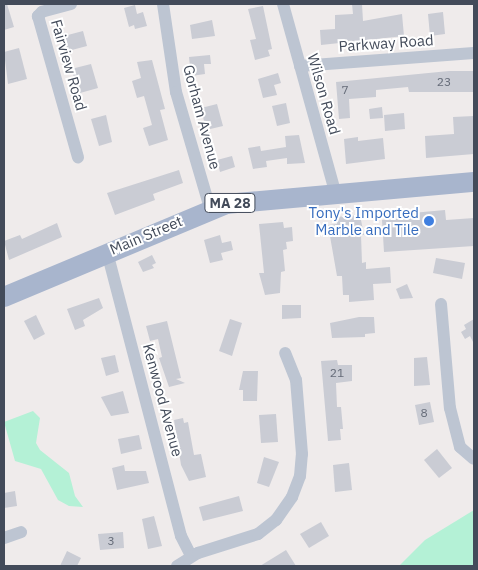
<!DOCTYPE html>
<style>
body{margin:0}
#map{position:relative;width:478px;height:570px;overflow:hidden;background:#efebeb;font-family:"IBM Plex Sans",sans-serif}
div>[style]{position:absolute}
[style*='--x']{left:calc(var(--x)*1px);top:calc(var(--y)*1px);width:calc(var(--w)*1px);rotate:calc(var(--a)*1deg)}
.green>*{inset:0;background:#b4f1d6}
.building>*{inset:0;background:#caccd4}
.minor>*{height:12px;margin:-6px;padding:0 6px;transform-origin:6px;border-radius:6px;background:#bdc5d2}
.primary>*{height:20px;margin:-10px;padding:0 10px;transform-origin:10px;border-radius:10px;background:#a8b5cd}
.dots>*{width:14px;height:14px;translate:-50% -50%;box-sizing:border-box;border:2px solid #fff;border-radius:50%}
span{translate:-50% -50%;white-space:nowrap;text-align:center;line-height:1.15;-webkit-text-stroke:4px #fff;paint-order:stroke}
.number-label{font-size:12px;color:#656b78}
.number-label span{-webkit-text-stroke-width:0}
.shield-label span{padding:1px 4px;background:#fff;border:1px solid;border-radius:4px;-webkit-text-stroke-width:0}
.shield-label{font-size:14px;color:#434b5a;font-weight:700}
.street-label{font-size:15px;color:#434b5a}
.shop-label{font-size:15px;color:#366cbe}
.right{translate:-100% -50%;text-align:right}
.frame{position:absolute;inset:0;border:5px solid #434b5a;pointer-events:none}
</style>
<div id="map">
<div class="green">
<div style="clip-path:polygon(33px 411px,40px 418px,36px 443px,40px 450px,69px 473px,75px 496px,83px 507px,69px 506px,58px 500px,41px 469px,15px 461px,4px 422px)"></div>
<div style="clip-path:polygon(474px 510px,474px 566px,399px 566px,425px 540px)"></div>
</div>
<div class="building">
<div style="clip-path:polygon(4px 4px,7px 4px,14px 27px,4px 30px)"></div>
<div style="clip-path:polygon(352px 4px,362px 4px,363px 21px,402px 14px,404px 36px,321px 45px,320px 30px,335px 29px,335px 15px,353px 14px)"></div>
<div style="clip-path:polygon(135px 5px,137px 14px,143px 12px,147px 26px,135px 29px,134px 25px,129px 27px,124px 8px)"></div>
<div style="clip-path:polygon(263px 6px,272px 49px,268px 50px,270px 56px,255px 60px,250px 40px,256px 39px,248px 9px)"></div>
<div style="clip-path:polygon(443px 12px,445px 34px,430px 36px,428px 14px)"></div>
<div style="clip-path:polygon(212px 20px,215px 36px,192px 39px,190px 25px)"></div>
<div style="clip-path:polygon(83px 31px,87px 46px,68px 51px,64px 36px)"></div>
<div style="clip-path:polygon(19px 48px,27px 79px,8px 84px,4px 52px)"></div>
<div style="clip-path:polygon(210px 55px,211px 64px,204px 64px,205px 74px,191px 76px,189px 57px)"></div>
<div style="clip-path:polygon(152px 60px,165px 109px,160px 110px,168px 140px,149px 146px,143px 128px,152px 125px,144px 96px,137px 98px,132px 81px,141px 78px,137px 62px)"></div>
<div style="clip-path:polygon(91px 64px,98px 88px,80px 93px,71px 69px)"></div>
<div style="clip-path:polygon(449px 71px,474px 71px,474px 92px,409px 92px,408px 87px,376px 90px,376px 97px,349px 99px,350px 118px,339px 119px,336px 82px)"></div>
<div style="clip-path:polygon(278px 73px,281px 83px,274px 85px,277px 95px,263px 98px,258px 79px)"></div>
<div style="clip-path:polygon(286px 103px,290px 123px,277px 126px,272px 106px)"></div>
<div style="clip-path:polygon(217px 104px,223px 126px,206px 130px,201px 108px)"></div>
<div style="clip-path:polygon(382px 107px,383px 118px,370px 119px,369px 109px)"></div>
<div style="clip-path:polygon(404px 113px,405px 129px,385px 131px,384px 115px)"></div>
<div style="clip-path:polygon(106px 115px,112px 142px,99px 146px,91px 119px)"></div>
<div style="clip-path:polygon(474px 116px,474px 154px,426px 158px,425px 136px,454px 134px,453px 117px)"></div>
<div style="clip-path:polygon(299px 135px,305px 163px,287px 164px,287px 158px,266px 161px,267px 167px,253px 169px,248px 148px,260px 146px,261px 151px,286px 147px,285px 136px)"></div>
<div style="clip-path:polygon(358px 137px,358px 141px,383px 138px,385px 159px,346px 164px,344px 139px)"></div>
<div style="clip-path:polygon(232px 156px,235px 167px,220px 172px,217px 160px)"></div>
<div style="clip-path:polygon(179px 170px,183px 183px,153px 194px,155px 200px,115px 215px,107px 193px)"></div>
<div style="clip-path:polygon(445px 210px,446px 220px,474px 218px,474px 246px,384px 252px,382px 220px,410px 218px,412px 213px)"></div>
<div style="clip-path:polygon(360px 215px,364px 235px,361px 235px,362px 263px,366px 262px,366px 269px,390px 267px,391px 283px,373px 284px,374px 300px,349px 302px,349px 295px,343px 295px,342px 276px,337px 276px,328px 225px,337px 224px,336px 217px)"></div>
<div style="clip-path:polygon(283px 222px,284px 228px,292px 227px,293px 241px,286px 242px,287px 249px,283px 250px,285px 271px,281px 272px,280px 293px,265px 295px,259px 273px,264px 273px,259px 224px)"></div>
<div style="clip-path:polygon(57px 223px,62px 237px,9px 260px,4px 241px,20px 235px,22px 239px)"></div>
<div style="clip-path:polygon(220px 235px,222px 243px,231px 241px,233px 250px,221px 253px,223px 260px,210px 263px,204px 240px)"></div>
<div style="clip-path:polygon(152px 255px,156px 263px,152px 265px,154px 268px,143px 272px,138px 262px)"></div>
<div style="clip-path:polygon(436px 258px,465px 263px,462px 279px,433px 273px)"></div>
<div style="clip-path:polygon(407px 284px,413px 298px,400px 299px,396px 289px)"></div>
<div style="clip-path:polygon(99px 298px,103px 308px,83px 320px,85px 326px,75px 330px,67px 309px)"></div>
<div style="clip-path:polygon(282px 305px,301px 305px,301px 318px,282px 319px)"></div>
<div style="clip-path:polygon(36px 315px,45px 334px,34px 340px,24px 321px)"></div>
<div style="clip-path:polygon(359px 317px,374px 317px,375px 333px,365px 334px,365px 337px,332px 338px,330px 323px)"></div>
<div style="clip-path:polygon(230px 319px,242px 323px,232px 356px,219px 351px)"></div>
<div style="clip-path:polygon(474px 319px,474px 344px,470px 336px,465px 339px,461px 332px,466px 329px,464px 325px)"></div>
<div style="clip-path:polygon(167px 321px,181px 378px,176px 379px,185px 383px,169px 387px,159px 358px,162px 357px,158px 339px,150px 341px,146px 326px)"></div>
<div style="clip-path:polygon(115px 355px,119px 372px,106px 376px,101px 358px)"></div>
<div style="clip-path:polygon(427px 357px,430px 385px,414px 386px,414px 358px)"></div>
<div style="clip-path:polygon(337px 360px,338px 365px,352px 365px,352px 381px,336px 383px,337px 407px,341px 407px,343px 429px,340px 429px,341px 440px,328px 441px,321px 361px)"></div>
<div style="clip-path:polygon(243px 371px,258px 371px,257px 401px,243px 401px,243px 390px,239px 390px)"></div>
<div style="clip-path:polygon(123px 391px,129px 413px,111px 416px,101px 397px)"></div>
<div style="clip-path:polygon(430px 402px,434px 422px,419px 425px,415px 405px)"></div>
<div style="clip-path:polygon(276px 414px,278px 442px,261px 443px,259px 415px)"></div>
<div style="clip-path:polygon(183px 418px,184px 423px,188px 422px,194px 455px,201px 454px,206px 477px,189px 481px,181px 465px,174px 420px)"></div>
<div style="clip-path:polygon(139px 435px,142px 449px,121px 454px,118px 439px)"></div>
<div style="clip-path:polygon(437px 449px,452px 468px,439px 478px,424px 460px)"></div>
<div style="clip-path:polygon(264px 457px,279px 462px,269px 487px,257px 483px)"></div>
<div style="clip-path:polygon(349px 463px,352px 490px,335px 492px,333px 465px)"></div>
<div style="clip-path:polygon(124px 465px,125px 471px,146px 471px,149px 483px,117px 490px,112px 468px)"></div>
<div style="clip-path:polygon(15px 491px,17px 506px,4px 508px,4px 493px)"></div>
<div style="clip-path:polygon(239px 496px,243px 511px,203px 521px,199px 507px)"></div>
<div style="clip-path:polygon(154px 516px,162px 546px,148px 549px,142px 519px)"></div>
<div style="clip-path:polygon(321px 522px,329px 536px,309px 548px,300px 534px)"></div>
<div style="clip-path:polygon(123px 532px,124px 548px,100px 550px,98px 534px)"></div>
<div style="clip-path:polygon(286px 550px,296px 566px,260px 566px)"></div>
<div style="clip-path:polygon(67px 551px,81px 558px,77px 566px,60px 566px)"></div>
</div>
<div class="minor">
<div style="--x:71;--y:4;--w:30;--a:165"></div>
<div style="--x:42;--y:12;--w:6;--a:135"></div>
<div style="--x:38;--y:16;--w:147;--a:74.2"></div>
<div style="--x:163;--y:4;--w:89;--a:81.6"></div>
<div style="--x:176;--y:92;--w:121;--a:73.7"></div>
<div style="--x:283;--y:4;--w:195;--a:74.5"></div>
<div style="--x:300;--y:66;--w:174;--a:-4.3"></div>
<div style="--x:107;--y:252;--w:293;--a:75.4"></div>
<div style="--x:181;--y:536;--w:22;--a:63"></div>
<div style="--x:441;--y:304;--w:104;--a:85.1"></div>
<div style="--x:450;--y:408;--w:40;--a:75.6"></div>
<div style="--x:460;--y:447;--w:18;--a:41"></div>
<div style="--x:4;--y:538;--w:18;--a:-19"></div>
<div style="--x:177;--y:566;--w:25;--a:-32"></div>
<div style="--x:198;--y:553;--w:63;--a:-17.6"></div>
<div style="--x:258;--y:534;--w:23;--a:-38"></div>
<div style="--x:276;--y:520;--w:28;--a:-55"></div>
<div style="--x:292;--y:497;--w:22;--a:-69"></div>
<div style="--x:300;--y:476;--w:22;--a:-85"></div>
<div style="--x:302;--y:454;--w:74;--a:-94.6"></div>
<div style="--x:296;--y:380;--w:29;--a:-112"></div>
</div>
<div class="primary">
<div style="--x:4;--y:297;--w:241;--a:-22.7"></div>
<div style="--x:226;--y:204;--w:249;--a:-5.1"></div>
</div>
<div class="dots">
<div style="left:429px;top:221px;background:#3f7fe0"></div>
</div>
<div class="number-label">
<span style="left:444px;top:82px">23</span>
<span style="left:345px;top:90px">7</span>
<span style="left:337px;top:373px">21</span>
<span style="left:424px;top:413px">8</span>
<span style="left:111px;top:541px">3</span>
</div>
<div class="shield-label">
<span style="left:230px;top:203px">MA 28</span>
</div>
<div class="street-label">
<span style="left:386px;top:43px;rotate:-4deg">Parkway Road</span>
<span style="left:69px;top:65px;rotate:74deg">Fairview Road</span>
<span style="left:324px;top:94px;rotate:74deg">Wilson Road</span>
<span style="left:202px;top:117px;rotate:75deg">Gorham Avenue</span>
<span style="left:146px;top:235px;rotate:-23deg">Main Street</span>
<span style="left:163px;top:400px;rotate:75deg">Kenwood Avenue</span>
</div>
<div class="shop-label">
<span class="right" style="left:419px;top:221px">Tony's Imported<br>Marble and Tile</span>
</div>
<div class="frame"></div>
</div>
